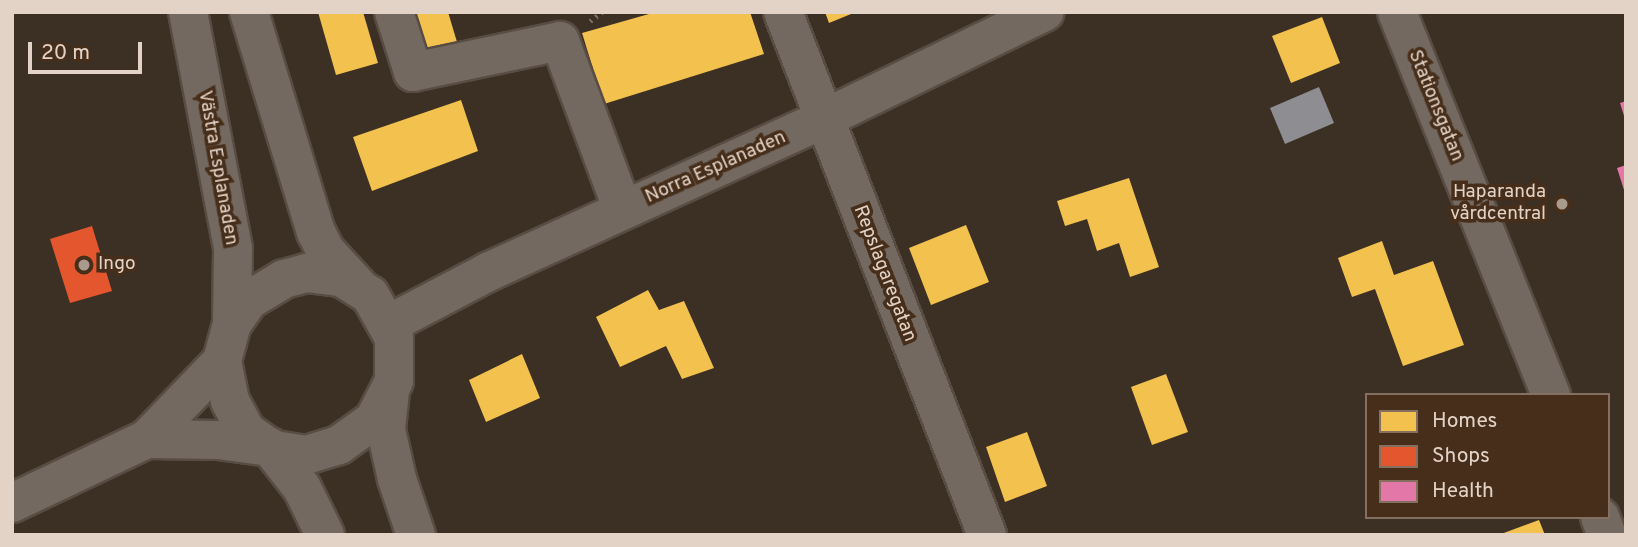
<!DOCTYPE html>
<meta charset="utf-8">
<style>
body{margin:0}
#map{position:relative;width:1638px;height:547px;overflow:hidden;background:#3c2f24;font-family:Overpass,sans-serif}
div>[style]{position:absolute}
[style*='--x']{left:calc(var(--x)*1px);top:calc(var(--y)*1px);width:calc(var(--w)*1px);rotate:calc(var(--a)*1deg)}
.homes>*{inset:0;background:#f2c14e}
.shops>*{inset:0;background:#e4572e}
.health>*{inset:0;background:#e377a8}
.industry>*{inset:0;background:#8d8d92}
.path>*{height:4.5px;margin-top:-2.25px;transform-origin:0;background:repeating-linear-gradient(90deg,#776e66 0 2px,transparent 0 7px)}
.roads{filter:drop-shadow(2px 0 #584c43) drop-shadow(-2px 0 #584c43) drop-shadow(0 2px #584c43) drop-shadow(0 -2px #584c43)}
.minor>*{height:38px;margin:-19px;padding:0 19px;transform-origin:19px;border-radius:19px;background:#736961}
.dots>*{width:19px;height:19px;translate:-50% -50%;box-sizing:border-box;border:4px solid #472e1a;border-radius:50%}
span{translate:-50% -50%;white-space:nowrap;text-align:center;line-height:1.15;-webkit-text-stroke:7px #472e1a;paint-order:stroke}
.street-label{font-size:19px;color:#e3d3c7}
.poi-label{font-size:19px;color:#e3d3c7}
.right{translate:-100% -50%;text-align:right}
.left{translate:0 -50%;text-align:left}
.frame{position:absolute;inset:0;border:14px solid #e3d3c7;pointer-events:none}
.legend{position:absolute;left:1365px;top:393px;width:245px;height:126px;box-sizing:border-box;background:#472e1a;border:2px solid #85705f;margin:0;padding:9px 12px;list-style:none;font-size:21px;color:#e3d3c7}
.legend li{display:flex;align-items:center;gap:14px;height:35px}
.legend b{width:35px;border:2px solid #85705f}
.scale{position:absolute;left:28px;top:42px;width:114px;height:32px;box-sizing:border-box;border:4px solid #e3d3c7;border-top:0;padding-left:9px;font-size:21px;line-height:24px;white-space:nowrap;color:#e3d3c7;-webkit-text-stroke:5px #472e1a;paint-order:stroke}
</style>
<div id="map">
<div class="homes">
<div style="clip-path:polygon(318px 12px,363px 12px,378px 63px,336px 75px)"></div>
<div style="clip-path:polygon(408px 12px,448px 12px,457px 42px,419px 52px)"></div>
<div style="clip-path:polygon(656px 12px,750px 12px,764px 54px,604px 104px,582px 33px)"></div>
<div style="clip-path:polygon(825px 12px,856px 12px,829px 23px)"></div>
<div style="clip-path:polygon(1322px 17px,1340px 63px,1291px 83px,1272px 36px)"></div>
<div style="clip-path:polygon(461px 100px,478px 151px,372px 191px,353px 137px)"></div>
<div style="clip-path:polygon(1129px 178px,1159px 267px,1130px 277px,1119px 243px,1097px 251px,1087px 219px,1065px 226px,1057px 201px)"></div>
<div style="clip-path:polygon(966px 225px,989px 282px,931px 305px,909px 248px)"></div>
<div style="clip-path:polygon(1382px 241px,1394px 275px,1433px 261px,1464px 345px,1403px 366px,1375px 289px,1352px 297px,1338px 258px)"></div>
<div style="clip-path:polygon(648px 290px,659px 310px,684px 301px,714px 368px,682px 379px,666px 346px,620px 367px,596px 317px)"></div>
<div style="clip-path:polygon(522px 354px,540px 398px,486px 422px,469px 380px)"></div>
<div style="clip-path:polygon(1166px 374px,1188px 432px,1152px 445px,1131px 387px)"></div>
<div style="clip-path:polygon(1027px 432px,1047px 486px,1005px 502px,986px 447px)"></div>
<div style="clip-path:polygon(1539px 520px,1545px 535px,1501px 535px,1501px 534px)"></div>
</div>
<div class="shops">
<div style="clip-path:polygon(92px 226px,112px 291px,70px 303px,50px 239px)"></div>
</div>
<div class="health">
<div style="clip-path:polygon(1626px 101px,1626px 119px,1625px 119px,1620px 103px)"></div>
<div style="clip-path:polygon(1626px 165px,1626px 192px,1625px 193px,1617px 168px)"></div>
</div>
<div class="industry">
<div style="clip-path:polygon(1319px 87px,1334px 123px,1285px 144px,1270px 108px)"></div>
</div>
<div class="path">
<div style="--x:590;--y:21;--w:15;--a:-37"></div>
</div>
<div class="roads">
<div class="minor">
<div style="--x:188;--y:12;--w:241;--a:79.2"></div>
<div style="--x:233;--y:249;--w:75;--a:90.8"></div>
<div style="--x:249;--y:12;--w:230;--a:73.1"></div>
<div style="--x:316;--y:232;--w:20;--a:63"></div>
<div style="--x:325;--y:250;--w:49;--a:47.5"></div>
<div style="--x:394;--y:12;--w:63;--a:72.4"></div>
<div style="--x:413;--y:72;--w:150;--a:-11.9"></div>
<div style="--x:560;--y:41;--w:180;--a:69.6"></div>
<div style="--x:783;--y:12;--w:561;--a:68.69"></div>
<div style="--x:1397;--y:12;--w:413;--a:68.1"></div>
<div style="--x:306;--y:273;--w:35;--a:7"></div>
<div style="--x:341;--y:277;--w:34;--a:32"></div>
<div style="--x:370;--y:295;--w:49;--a:60.8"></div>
<div style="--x:394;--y:338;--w:43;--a:90"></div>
<div style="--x:394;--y:381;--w:44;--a:117.1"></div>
<div style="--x:374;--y:420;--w:43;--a:144.5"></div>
<div style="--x:339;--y:445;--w:34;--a:163"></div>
<div style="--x:306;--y:455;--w:33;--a:-171"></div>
<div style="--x:273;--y:450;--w:33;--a:-145"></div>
<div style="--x:246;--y:431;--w:34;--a:-118"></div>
<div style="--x:230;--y:401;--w:41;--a:-101.3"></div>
<div style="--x:222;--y:361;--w:38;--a:-75"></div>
<div style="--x:232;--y:324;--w:29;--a:-55"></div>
<div style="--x:249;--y:300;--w:41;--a:-31"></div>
<div style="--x:284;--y:279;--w:23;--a:-15"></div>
<div style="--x:389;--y:324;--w:112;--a:-27.7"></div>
<div style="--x:488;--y:272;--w:368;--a:-24.5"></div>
<div style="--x:823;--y:119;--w:246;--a:-25.8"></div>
<div style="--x:390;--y:391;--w:39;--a:96"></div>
<div style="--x:386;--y:430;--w:50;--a:77.3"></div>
<div style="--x:397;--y:479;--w:59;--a:71.3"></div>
<div style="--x:147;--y:439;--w:71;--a:0.8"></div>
<div style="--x:218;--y:440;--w:52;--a:7.7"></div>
<div style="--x:270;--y:447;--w:52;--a:52"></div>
<div style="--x:302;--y:488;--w:52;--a:63.9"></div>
<div style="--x:12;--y:503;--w:149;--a:-25.4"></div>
<div style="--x:147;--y:439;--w:108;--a:-46.1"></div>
<div style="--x:1600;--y:517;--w:19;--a:69"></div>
</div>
</div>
<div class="dots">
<div style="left:1562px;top:204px;background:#a99a8e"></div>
<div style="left:84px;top:265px;background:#a99a8e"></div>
</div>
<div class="street-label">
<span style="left:1435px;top:106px;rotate:68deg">Stationsgatan</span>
<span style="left:217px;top:168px;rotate:80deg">Västra Esplanaden</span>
<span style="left:716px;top:168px;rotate:-24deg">Norra Esplanaden</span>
<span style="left:884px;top:274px;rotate:69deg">Repslagaregatan</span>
</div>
<div class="poi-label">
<span class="right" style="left:1546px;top:204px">Haparanda<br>vårdcentral</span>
<span class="left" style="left:98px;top:265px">Ingo</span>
</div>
<div class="frame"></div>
<ul class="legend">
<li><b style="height:19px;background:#f2c14e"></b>Homes</li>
<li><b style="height:19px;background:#e4572e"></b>Shops</li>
<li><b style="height:19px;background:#e377a8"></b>Health</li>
</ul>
<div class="scale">20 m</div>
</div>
